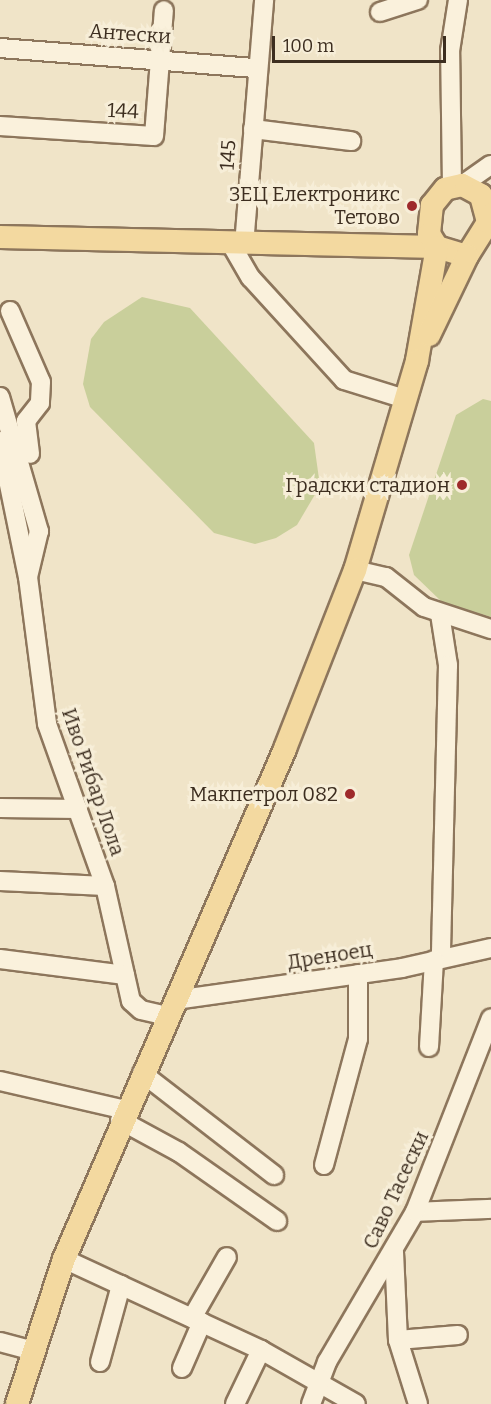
<!DOCTYPE html>
<meta charset="utf-8">
<style>
body{margin:0}
#map{position:relative;width:491px;height:1404px;overflow:hidden;background:#f0e4c8;font-family:Bitter,serif}
div>[style]{position:absolute}
[style*='--x']{left:calc(var(--x)*1px);top:calc(var(--y)*1px);width:calc(var(--w)*1px);rotate:calc(var(--a)*1deg)}
.green>*{inset:0;background:#c9cf9b}
.roads{filter:drop-shadow(2px 0 #8d765c) drop-shadow(-2px 0 #8d765c) drop-shadow(0 2px #8d765c) drop-shadow(0 -2px #8d765c)}
.minor>*{height:18px;margin:-9px;padding:0 9px;transform-origin:9px;border-radius:9px;background:#faf1dc}
.major>*{height:22px;margin:-11px;padding:0 11px;transform-origin:11px;border-radius:11px;background:#f3d9a0}
.dots>*{width:16px;height:16px;translate:-50% -50%;box-sizing:border-box;border:3px solid #f7eed8;border-radius:50%}
span{translate:-50% -50%;white-space:nowrap;text-align:center;line-height:1.15;-webkit-text-stroke:6px #f7eed8;paint-order:stroke}
.street-label{font-size:20px;color:#3d2e20}
.poi-label{font-size:20px;color:#3d2e20}
.right{translate:-100% -50%;text-align:right}
.scale{position:absolute;left:272px;top:36px;width:174px;height:27px;box-sizing:border-box;border:3px solid #3d2e20;border-top:0;padding-left:8px;font-size:18px;line-height:21px;white-space:nowrap;color:#3d2e20;-webkit-text-stroke:4px #f7eed8;paint-order:stroke}
</style>
<div id="map">
<div class="green">
<div style="clip-path:polygon(142px 297px,190px 308px,314px 443px,320px 486px,297px 525px,276px 538px,255px 544px,214px 533px,90px 407px,83px 384px,91px 339px,104px 322px)"></div>
<div style="clip-path:polygon(483px 399px,491px 401px,491px 617px,442px 602px,414px 575px,409px 555px,456px 415px)"></div>
</div>
<div class="roads">
<div class="minor">
<div style="--x:380;--y:12;--w:40;--a:-18"></div>
<div style="--x:0;--y:48;--w:257;--a:4.5"></div>
<div style="--x:0;--y:126;--w:154;--a:3.7"></div>
<div style="--x:154;--y:136;--w:126;--a:-85.5"></div>
<div style="--x:253;--y:129;--w:99;--a:7"></div>
<div style="--x:462;--y:185;--w:35;--a:-35"></div>
<div style="--x:452;--y:186;--w:135;--a:-90.8"></div>
<div style="--x:450;--y:51;--w:52;--a:-81.1"></div>
<div style="--x:231;--y:244;--w:39;--a:60"></div>
<div style="--x:251;--y:278;--w:138;--a:47.6"></div>
<div style="--x:344;--y:380;--w:64;--a:17.3"></div>
<div style="--x:244;--y:245;--w:246;--a:-85.3"></div>
<div style="--x:10;--y:311;--w:77;--a:66.4"></div>
<div style="--x:41;--y:382;--w:21;--a:93"></div>
<div style="--x:40;--y:403;--w:23;--a:128"></div>
<div style="--x:26;--y:421;--w:33;--a:83"></div>
<div style="--x:0;--y:397;--w:140;--a:73.8"></div>
<div style="--x:39;--y:531;--w:47;--a:103.4"></div>
<div style="--x:28;--y:577;--w:148;--a:82.6"></div>
<div style="--x:47;--y:724;--w:172;--a:70.3"></div>
<div style="--x:105;--y:886;--w:118;--a:77.3"></div>
<div style="--x:131;--y:1001;--w:13;--a:42"></div>
<div style="--x:141;--y:1010;--w:28;--a:13"></div>
<div style="--x:0;--y:441;--w:139;--a:78.4"></div>
<div style="--x:355;--y:570;--w:32;--a:13"></div>
<div style="--x:386;--y:577;--w:48;--a:38.3"></div>
<div style="--x:424;--y:607;--w:71;--a:18.2"></div>
<div style="--x:440;--y:614;--w:52;--a:81.1"></div>
<div style="--x:448;--y:665;--w:293;--a:91.4"></div>
<div style="--x:0;--y:808;--w:78;--a:0.7"></div>
<div style="--x:0;--y:881;--w:105;--a:2.7"></div>
<div style="--x:0;--y:959;--w:126;--a:7.3"></div>
<div style="--x:175;--y:1000;--w:229;--a:-8"></div>
<div style="--x:402;--y:968;--w:91;--a:-12.7"></div>
<div style="--x:429;--y:1047;--w:87;--a:-86.7"></div>
<div style="--x:142;--y:1073;--w:167;--a:37.7"></div>
<div style="--x:0;--y:1081;--w:129;--a:13"></div>
<div style="--x:120;--y:1120;--w:67;--a:28.5"></div>
<div style="--x:179;--y:1152;--w:120;--a:35.1"></div>
<div style="--x:324;--y:1165;--w:131;--a:-74.9"></div>
<div style="--x:358;--y:1039;--w:65;--a:-90"></div>
<div style="--x:415;--y:1212;--w:76;--a:-2.3"></div>
<div style="--x:394;--y:1252;--w:88;--a:87.4"></div>
<div style="--x:398;--y:1340;--w:67;--a:72.6"></div>
<div style="--x:64;--y:1259;--w:217;--a:24.8"></div>
<div style="--x:261;--y:1350;--w:109;--a:29.6"></div>
<div style="--x:192;--y:1318;--w:70;--a:-60.2"></div>
<div style="--x:398;--y:1340;--w:60;--a:-4.8"></div>
<div style="--x:0;--y:1342;--w:34;--a:15"></div>
<div style="--x:100;--y:1362;--w:80;--a:-74.7"></div>
<div style="--x:182;--y:1368;--w:50;--a:-66.5"></div>
<div style="--x:235;--y:1404;--w:60;--a:-64.3"></div>
<div style="--x:311;--y:1404;--w:45;--a:-69.1"></div>
<div style="--x:327;--y:1362;--w:174;--a:-59.6"></div>
<div style="--x:415;--y:1212;--w:208;--a:-68.6"></div>
</div>
<div class="major">
<div style="--x:0;--y:237;--w:437;--a:1.3"></div>
<div style="--x:437;--y:247;--w:31;--a:17"></div>
<div style="--x:467;--y:256;--w:40;--a:-58"></div>
<div style="--x:488;--y:222;--w:28;--a:-105"></div>
<div style="--x:481;--y:195;--w:21;--a:-152"></div>
<div style="--x:462;--y:185;--w:17;--a:167"></div>
<div style="--x:445;--y:189;--w:21;--a:129"></div>
<div style="--x:432;--y:205;--w:29;--a:96"></div>
<div style="--x:429;--y:234;--w:15;--a:58"></div>
<div style="--x:437;--y:247;--w:116;--a:100"></div>
<div style="--x:417;--y:361;--w:218;--a:106.5"></div>
<div style="--x:355;--y:570;--w:192;--a:111.4"></div>
<div style="--x:285;--y:749;--w:556;--a:113.43"></div>
<div style="--x:64;--y:1259;--w:152;--a:108"></div>
<div style="--x:429;--y:335;--w:88;--a:-64.3"></div>
</div>
</div>
<div class="dots">
<div style="left:412px;top:206px;background:#9e2a2b"></div>
<div style="left:462px;top:485px;background:#9e2a2b"></div>
<div style="left:350px;top:794px;background:#9e2a2b"></div>
</div>
<div class="street-label">
<span style="left:130px;top:34px;rotate:4deg">Антески</span>
<span style="left:123px;top:111px;rotate:3deg">144</span>
<span style="left:228px;top:155px;rotate:-86deg">145</span>
<span style="left:93px;top:782px;rotate:71deg">Иво Рибар Лола</span>
<span style="left:330px;top:956px;rotate:-9deg">Дреноец</span>
<span style="left:396px;top:1190px;rotate:-65deg">Саво Тасески</span>
</div>
<div class="poi-label">
<span class="right" style="left:400px;top:206px">ЗЕЦ Електроникс<br>Тетово</span>
<span class="right" style="left:450px;top:485px">Градски стадион</span>
<span class="right" style="left:338px;top:794px">Макпетрол 082</span>
</div>
<div class="scale">100 m</div>
</div>
